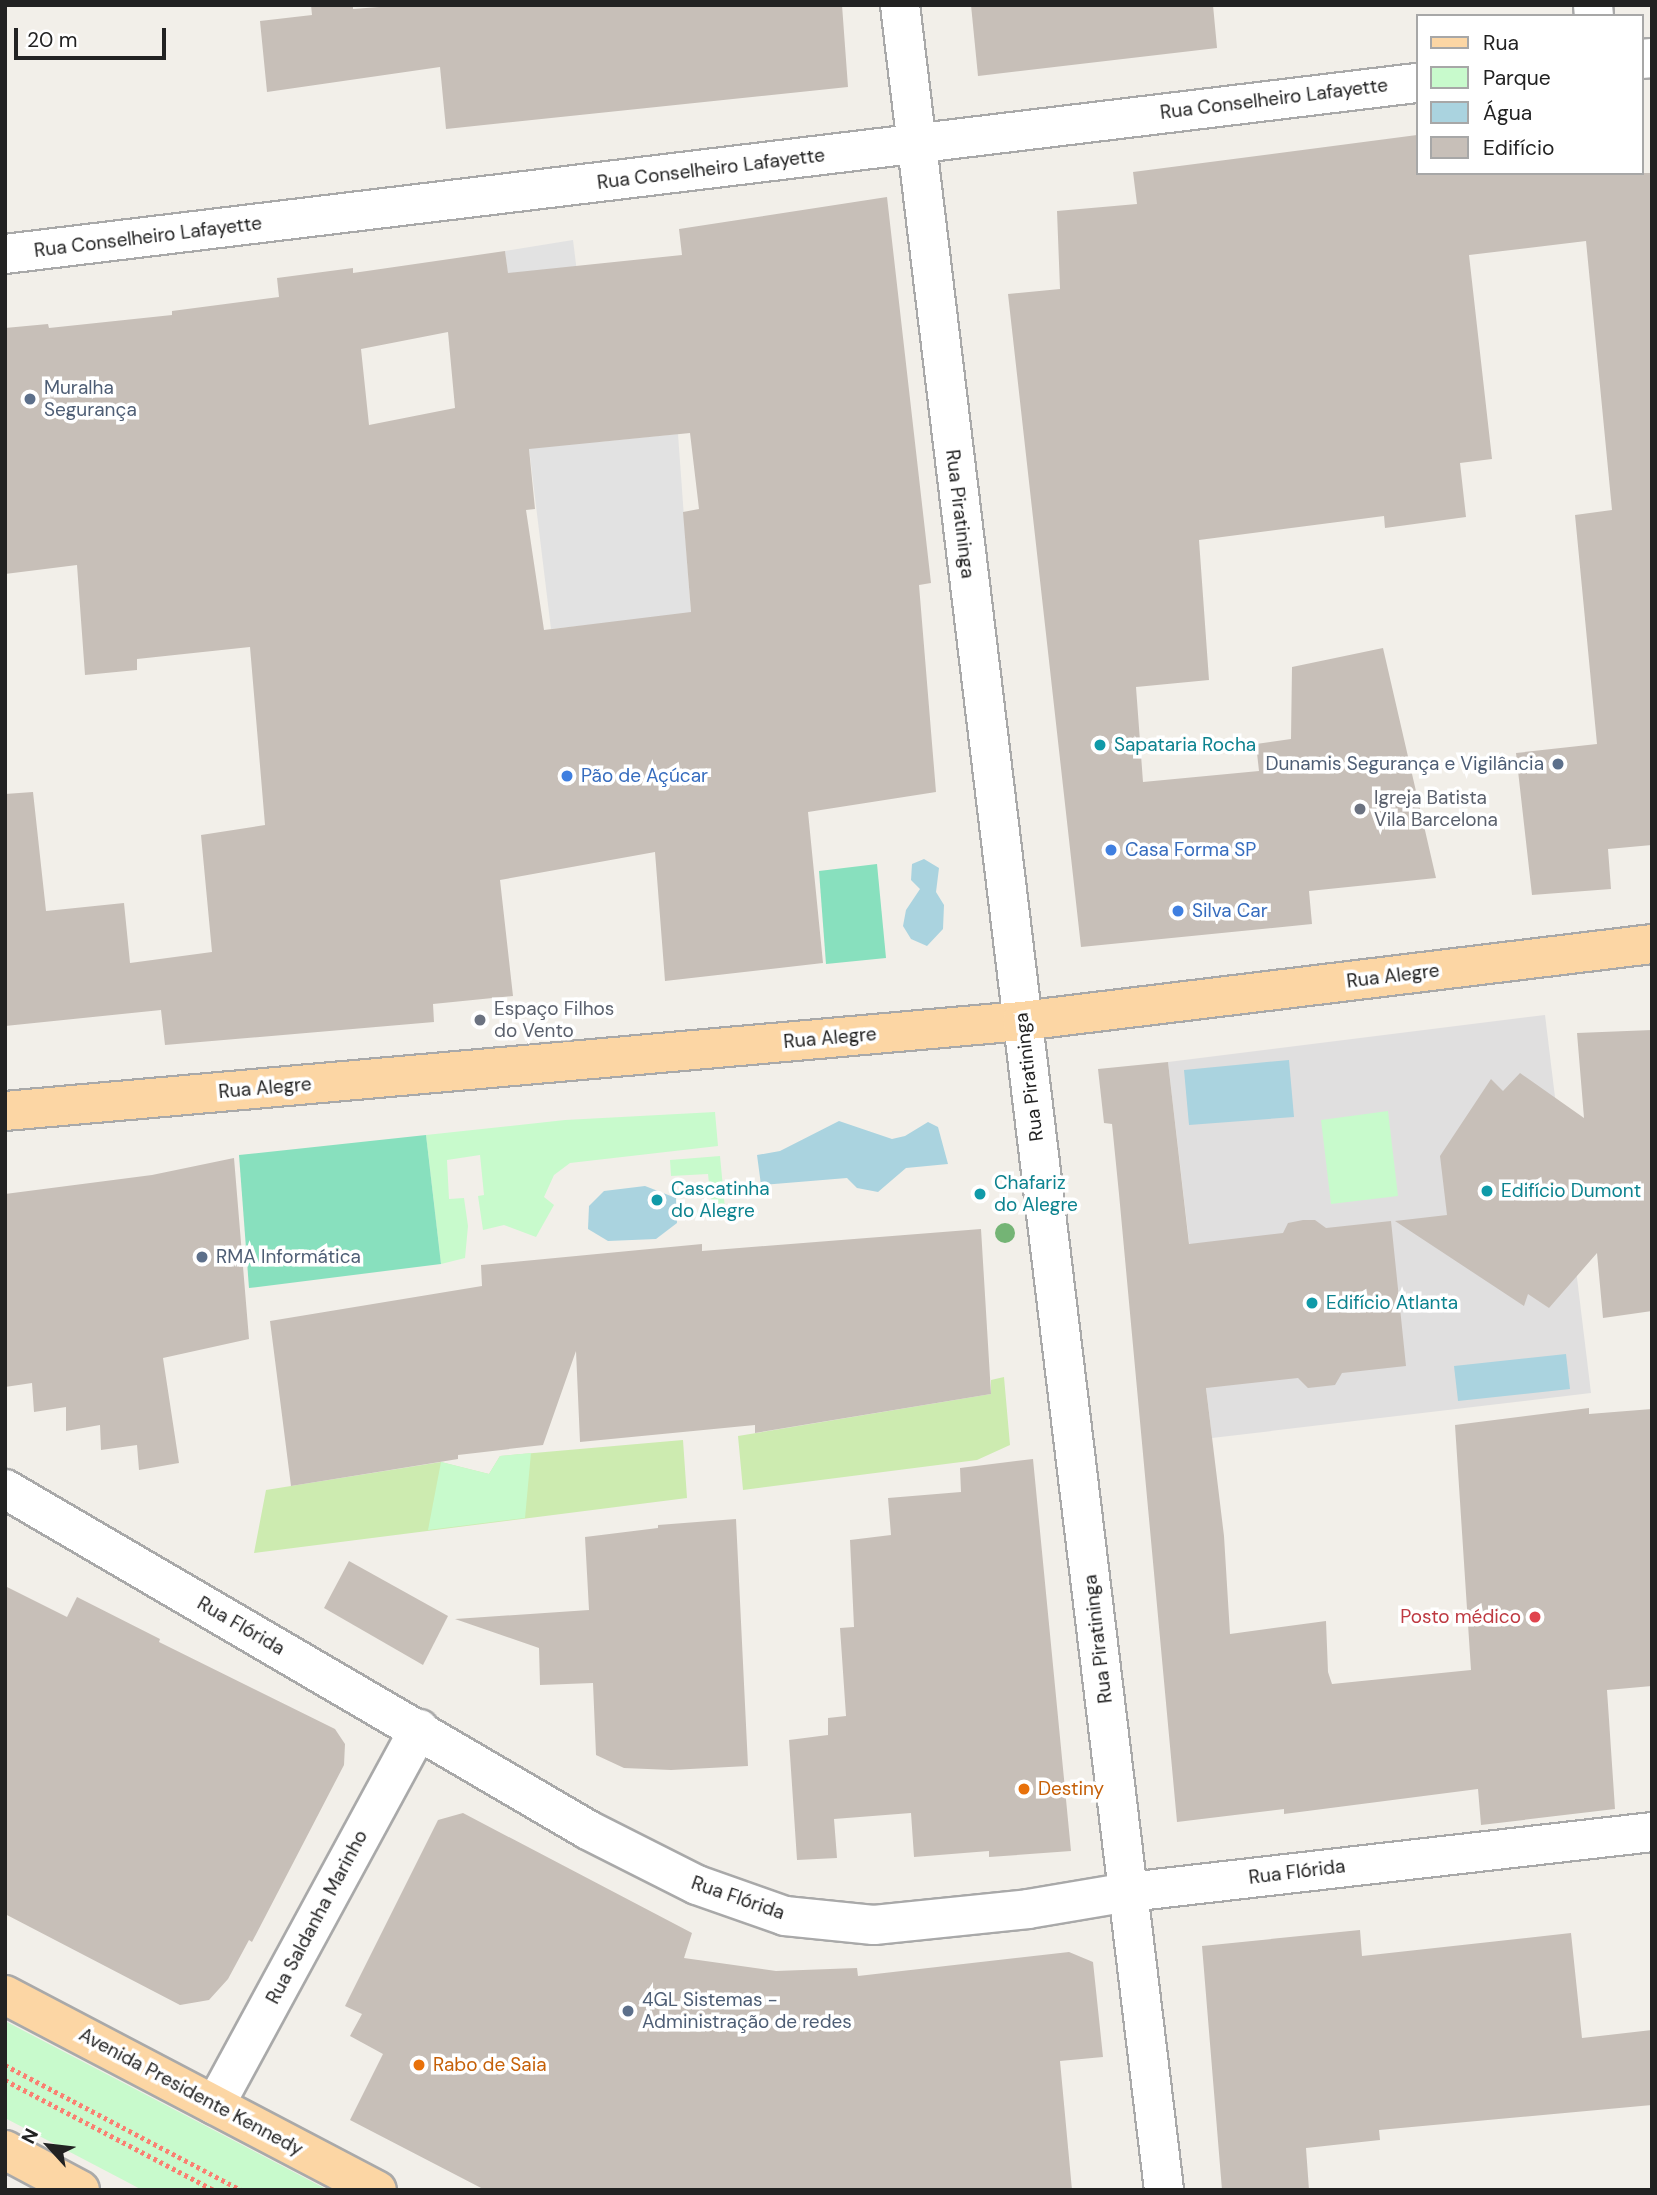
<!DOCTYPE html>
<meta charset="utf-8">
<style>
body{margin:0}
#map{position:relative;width:1657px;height:2195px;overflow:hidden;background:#f2efe9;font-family:"DM Sans",sans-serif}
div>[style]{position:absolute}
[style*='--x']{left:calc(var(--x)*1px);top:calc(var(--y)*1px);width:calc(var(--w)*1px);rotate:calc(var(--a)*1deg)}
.residential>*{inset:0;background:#e0dfdf}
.grass>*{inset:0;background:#cdebb0}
.park>*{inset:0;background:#c8facc}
.pitch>*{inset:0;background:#88e0be}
.parking>*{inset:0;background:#e2e2e2}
.water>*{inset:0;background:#aad3df}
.building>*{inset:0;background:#c7bfb8}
.path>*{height:4.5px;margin-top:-2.25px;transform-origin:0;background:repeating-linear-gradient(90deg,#fa8072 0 3.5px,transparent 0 7px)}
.roads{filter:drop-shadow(2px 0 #a9a9a9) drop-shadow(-2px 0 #a9a9a9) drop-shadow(0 2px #a9a9a9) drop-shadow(0 -2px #a9a9a9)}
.minor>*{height:38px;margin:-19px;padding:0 19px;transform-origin:19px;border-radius:19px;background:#fff}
.major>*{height:38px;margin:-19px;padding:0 19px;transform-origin:19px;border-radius:19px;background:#fcd6a4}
.trees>*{width:20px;height:20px;margin:-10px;border-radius:50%;background:#74b475}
.dots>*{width:19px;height:19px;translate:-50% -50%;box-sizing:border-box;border:4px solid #fff;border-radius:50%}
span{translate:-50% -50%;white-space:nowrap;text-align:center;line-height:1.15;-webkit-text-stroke:7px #fff;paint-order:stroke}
.street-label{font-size:19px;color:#222}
.service-label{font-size:19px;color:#4e5e75}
.left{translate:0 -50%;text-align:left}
.right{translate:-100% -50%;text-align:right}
.culture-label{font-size:19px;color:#0d838f}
.shop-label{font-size:19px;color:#366cbe}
.worship-label{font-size:19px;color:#5b616d}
.health-label{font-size:19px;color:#be3a42}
.food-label{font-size:19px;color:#c56008}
.frame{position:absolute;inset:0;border:7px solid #222;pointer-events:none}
.legend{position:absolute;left:1416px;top:14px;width:228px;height:161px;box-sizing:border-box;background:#fff;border:2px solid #a7a7a7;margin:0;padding:9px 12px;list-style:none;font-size:21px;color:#222}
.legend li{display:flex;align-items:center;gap:14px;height:35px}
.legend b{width:35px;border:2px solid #a7a7a7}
.north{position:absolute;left:14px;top:2111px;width:70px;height:70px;-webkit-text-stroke:5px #fff;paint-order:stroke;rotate:297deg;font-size:19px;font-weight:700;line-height:28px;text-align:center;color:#222}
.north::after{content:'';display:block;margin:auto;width:24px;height:32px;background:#222;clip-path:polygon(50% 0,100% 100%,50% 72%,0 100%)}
.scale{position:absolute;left:14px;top:28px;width:152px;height:32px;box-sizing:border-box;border:4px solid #222;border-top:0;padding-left:9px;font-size:21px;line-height:24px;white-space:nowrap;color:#222;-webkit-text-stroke:5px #fff;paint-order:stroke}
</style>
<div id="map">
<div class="residential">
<div style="clip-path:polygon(1545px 1015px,1591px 1393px,1212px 1438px,1168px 1062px)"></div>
</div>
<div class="grass">
<div style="clip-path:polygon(1004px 1377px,1010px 1445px,977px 1460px,743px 1490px,738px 1436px,991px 1394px,991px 1380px)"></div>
<div style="clip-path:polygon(683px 1440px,687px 1498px,254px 1553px,266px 1490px,441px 1462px,489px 1474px,500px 1456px)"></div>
</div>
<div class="park">
<div style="clip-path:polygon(1388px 1111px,1398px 1196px,1331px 1204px,1321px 1120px)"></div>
<div style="clip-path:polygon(715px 1112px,718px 1146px,570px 1163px,554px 1175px,544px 1197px,554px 1205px,536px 1237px,504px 1225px,483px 1230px,478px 1196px,484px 1195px,480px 1155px,447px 1160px,449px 1199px,464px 1198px,468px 1226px,465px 1258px,441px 1264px,426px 1135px,565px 1120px)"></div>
<div style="clip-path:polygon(720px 1156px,725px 1209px,712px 1211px,708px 1174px,671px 1176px,670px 1160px)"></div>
<div style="clip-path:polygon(531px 1453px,525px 1518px,428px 1530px,441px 1462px,489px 1474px,500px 1456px)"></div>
<div style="clip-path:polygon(5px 2021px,328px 2190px,142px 2190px,129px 2183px,5px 2118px)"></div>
</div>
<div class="pitch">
<div style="clip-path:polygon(877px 864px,886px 958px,826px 964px,819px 871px)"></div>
<div style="clip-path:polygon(426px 1135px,441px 1264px,249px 1288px,239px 1155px)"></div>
</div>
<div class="parking">
<div style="clip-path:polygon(573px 240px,598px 442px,678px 434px,691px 614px,551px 629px,505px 251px)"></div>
</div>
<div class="water">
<div style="clip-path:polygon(924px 859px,939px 868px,936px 892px,944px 905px,943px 929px,927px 946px,911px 939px,903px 926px,906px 910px,920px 889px,911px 880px,912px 864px)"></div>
<div style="clip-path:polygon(1289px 1060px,1294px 1117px,1189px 1125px,1184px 1070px)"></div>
<div style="clip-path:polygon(839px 1121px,892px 1139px,905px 1136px,928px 1122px,938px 1127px,948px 1164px,906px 1168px,878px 1192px,857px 1188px,847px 1178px,761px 1185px,757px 1155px,780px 1151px)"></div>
<div style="clip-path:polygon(645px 1186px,676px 1198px,677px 1223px,656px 1239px,608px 1241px,588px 1229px,589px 1206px,604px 1191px)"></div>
<div style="clip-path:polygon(1566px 1354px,1570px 1389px,1458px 1401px,1454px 1366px)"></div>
</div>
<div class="building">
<div style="clip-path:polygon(311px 5px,353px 5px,353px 9px,405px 5px,842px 5px,848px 87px,446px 129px,440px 67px,267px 92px,260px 21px,312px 15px)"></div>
<div style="clip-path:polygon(971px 5px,1213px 5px,1217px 48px,978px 76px)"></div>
<div style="clip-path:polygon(1417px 135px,1417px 173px,1652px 173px,1652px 845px,1608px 849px,1611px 889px,1532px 895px,1516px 753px,1597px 744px,1575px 515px,1612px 510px,1586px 241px,1469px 255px,1492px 459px,1460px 463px,1466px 517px,1385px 528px,1384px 516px,1199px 540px,1209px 680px,1136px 687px,1143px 782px,1259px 771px,1256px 744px,1291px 739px,1292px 667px,1383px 648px,1436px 878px,1309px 891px,1312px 924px,1081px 947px,1008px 294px,1060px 289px,1057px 211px,1137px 204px,1133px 172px)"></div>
<div style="clip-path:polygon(evenodd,887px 197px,931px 583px,919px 585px,936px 792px,808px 812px,823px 963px,665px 981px,655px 852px,500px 880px,513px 996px,433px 1004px,434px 1022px,165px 1045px,161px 1010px,5px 1026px,5px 794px,33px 792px,46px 911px,124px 903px,130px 963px,212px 952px,201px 835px,265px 825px,250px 647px,137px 659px,137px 670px,85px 675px,77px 565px,5px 574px,5px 328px,48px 324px,49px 328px,172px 315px,172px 311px,279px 297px,277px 278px,353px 268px,353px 273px,505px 251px,508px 273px,682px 255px,679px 229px,887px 197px,448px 332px,455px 408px,369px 425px,361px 349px,448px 332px,887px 197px,690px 433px,699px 509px,683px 512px,691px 612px,544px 630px,526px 510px,535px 509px,529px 449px,690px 433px)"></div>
<div style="clip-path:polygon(1652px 1030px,1652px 1311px,1603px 1318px,1597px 1253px,1549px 1308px,1528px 1294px,1524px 1306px,1395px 1221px,1447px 1215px,1440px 1156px,1491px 1079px,1503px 1091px,1520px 1073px,1584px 1118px,1577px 1033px)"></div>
<div style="clip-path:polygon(1168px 1062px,1189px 1244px,1283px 1233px,1288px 1223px,1303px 1220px,1315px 1220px,1326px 1228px,1391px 1221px,1406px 1366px,1342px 1373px,1335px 1385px,1308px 1388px,1298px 1378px,1206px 1388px,1224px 1536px,1230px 1634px,1326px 1621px,1328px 1672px,1332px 1684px,1471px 1670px,1455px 1425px,1589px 1408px,1589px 1414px,1652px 1409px,1652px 1686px,1607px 1690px,1615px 1809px,1481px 1825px,1478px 1789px,1284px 1814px,1284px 1809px,1177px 1822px,1119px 1194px,1112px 1124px,1104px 1123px,1098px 1069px)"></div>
<div style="clip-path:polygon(234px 1158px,249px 1339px,163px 1358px,179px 1463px,139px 1470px,137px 1445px,101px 1450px,100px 1425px,66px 1431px,66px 1407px,34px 1412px,32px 1383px,5px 1387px,5px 1194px,152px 1175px)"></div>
<div style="clip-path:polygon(981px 1229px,991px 1394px,755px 1433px,755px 1425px,580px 1442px,576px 1351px,543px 1445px,458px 1455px,458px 1459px,291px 1486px,270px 1321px,482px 1286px,481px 1265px,702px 1244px,702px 1251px)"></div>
<div style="clip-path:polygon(1033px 1459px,1071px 1851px,989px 1857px,989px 1851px,914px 1857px,911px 1813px,834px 1819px,837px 1858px,797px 1860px,789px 1740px,828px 1735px,828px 1718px,846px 1716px,840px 1628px,854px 1627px,850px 1540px,891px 1535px,888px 1498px,961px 1492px,960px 1468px)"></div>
<div style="clip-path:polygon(736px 1519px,748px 1766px,671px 1770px,624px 1768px,596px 1755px,593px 1683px,540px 1685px,539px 1648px,455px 1619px,589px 1610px,585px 1537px,658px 1528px,658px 1525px)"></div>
<div style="clip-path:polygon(349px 1561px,448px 1616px,423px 1665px,324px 1608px)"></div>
<div style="clip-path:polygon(5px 1586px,67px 1617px,77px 1597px,160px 1639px,159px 1642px,335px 1729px,345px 1744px,344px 1765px,252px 1942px,249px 1940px,228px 1979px,209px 2000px,180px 2005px,5px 1914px)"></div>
<div style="clip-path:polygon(463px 1813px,692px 1933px,684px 1958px,776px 1971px,857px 1968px,858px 1976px,1069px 1952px,1093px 1962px,1103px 2057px,1060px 2061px,1072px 2190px,485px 2190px,350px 2120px,383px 2054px,350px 2036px,362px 2014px,345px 2006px,438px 1820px)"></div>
<div style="clip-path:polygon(1360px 1930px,1362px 1956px,1571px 1933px,1582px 2038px,1652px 2030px,1652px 2105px,1379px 2130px,1380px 2140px,1306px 2148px,1309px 2190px,1222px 2190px,1202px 1946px)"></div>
</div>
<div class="path">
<div style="--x:5;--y:2065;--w:267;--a:27.9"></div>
<div style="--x:5;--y:2080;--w:236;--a:27.8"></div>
</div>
<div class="roads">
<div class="minor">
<div style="--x:900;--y:5;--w:2201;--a:83.11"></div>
<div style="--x:1593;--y:5;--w:11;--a:85"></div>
<div style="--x:1641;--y:59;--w:11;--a:-5"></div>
<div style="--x:5;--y:254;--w:1422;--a:-6.91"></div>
<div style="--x:5;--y:1489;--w:675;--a:30.32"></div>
<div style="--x:588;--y:1830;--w:122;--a:26.8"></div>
<div style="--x:697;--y:1885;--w:93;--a:19.4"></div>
<div style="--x:785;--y:1916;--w:89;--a:5.8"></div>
<div style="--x:874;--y:1925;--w:155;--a:-5.9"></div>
<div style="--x:1028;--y:1909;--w:102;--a:-9.6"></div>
<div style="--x:1129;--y:1892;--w:526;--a:-6.54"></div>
<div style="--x:215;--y:2105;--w:428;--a:-61.5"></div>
</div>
<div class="major">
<div style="--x:5;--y:1111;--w:1021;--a:-5.06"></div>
<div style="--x:1022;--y:1021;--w:635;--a:-6.97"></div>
<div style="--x:5;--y:1995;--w:420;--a:27.7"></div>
<div style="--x:5;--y:2150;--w:85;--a:28.1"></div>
</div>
</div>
<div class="trees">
<div style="left:1005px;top:1233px"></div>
</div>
<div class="dots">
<div style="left:30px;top:399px;background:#5c6f8a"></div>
<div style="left:1100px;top:745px;background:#0f9aa8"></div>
<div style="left:1558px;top:764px;background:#5c6f8a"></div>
<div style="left:567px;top:776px;background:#3f7fe0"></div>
<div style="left:1360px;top:809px;background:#6b7280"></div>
<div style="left:1111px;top:850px;background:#3f7fe0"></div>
<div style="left:1178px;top:911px;background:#3f7fe0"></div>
<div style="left:480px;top:1020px;background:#6b7280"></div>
<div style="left:1487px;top:1191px;background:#0f9aa8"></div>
<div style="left:980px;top:1194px;background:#0f9aa8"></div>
<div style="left:657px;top:1200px;background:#0f9aa8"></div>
<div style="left:202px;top:1257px;background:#5c6f8a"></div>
<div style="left:1312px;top:1303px;background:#0f9aa8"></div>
<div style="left:1535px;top:1617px;background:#e0444e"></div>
<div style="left:1024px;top:1789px;background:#e8710a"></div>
<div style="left:628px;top:2011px;background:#5c6f8a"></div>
<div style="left:419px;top:2065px;background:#e8710a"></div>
</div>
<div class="street-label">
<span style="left:1274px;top:99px;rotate:-7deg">Rua Conselheiro Lafayette</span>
<span style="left:711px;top:169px;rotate:-7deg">Rua Conselheiro Lafayette</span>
<span style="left:148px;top:237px;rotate:-7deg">Rua Conselheiro Lafayette</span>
<span style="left:960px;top:514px;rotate:83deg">Rua Piratininga</span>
<span style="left:1393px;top:976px;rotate:-7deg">Rua Alegre</span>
<span style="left:830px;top:1038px;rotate:-5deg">Rua Alegre</span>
<span style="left:1029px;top:1077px;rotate:-97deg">Rua Piratininga</span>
<span style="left:265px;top:1088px;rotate:-5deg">Rua Alegre</span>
<span style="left:241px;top:1626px;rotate:30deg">Rua Flórida</span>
<span style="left:1098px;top:1639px;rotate:-97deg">Rua Piratininga</span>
<span style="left:1297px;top:1872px;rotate:-7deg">Rua Flórida</span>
<span style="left:738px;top:1898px;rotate:19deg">Rua Flórida</span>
<span style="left:317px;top:1917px;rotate:-62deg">Rua Saldanha Marinho</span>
<span style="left:191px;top:2092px;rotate:28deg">Avenida Presidente Kennedy</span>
</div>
<div class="service-label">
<span class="left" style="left:44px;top:399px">Muralha<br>Segurança</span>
<span class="right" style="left:1544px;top:764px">Dunamis Segurança e Vigilância</span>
<span class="left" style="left:216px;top:1257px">RMA Informática</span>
<span class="left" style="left:642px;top:2011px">4GL Sistemas -<br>Administração de redes</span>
</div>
<div class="culture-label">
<span class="left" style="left:1114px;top:745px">Sapataria Rocha</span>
<span class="left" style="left:994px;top:1194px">Chafariz<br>do Alegre</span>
<span class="left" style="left:671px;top:1200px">Cascatinha<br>do Alegre</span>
<span class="left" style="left:1501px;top:1191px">Edifício Dumont</span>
<span class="left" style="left:1326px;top:1303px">Edifício Atlanta</span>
</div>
<div class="shop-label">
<span class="left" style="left:581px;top:776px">Pão de Açúcar</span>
<span class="left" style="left:1125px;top:850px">Casa Forma SP</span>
<span class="left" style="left:1192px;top:911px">Silva Car</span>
</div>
<div class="worship-label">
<span class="left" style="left:1374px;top:809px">Igreja Batista<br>Vila Barcelona</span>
<span class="left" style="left:494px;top:1020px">Espaço Filhos<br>do Vento</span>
</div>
<div class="health-label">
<span class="right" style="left:1521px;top:1617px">Posto médico</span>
</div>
<div class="food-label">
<span class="left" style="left:1038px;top:1789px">Destiny</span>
<span class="left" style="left:433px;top:2065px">Rabo de Saia</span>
</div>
<div class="frame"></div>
<ul class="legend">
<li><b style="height:9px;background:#fcd6a4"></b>Rua</li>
<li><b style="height:19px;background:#c8facc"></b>Parque</li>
<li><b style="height:19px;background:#aad3df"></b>Água</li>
<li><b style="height:19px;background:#c7bfb8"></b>Edifício</li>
</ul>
<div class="north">N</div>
<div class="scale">20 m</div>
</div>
